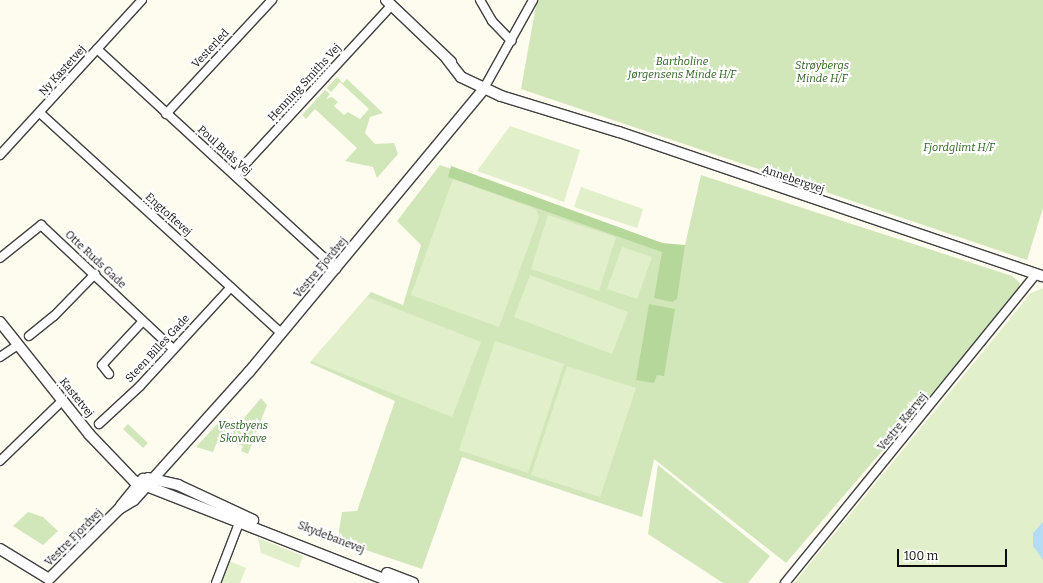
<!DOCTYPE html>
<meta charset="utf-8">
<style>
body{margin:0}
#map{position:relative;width:1043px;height:583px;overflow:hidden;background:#fefbef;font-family:Bitter,serif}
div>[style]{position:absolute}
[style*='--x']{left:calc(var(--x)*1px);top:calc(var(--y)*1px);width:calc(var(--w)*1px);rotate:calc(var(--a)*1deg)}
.green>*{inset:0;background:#d1e7ba}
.forest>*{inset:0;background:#b5d79a}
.pitch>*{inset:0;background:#e2efcb}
.water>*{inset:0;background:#b6dcf3}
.roads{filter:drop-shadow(1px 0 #404040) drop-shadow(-1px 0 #404040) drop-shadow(0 1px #404040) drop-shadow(0 -1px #404040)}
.minor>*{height:8px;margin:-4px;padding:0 4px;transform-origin:4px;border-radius:4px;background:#fff}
.tertiary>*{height:10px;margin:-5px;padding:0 5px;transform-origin:5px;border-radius:5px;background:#fff}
span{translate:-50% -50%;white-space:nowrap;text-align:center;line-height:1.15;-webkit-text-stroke:4px #fff;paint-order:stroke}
.street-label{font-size:11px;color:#0d0d0d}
.park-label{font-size:11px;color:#2e6221;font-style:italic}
.scale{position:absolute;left:897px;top:549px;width:110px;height:18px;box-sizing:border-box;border:2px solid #0d0d0d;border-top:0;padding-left:5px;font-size:12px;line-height:14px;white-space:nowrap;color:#0d0d0d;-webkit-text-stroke:3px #fff;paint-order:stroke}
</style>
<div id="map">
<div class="green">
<div style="clip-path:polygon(537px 0,1043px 0,1043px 208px,1027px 260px,521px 89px)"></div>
<div style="clip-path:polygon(337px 77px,343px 83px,347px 79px,383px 113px,370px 117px,365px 133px,375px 144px,394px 143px,398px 154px,377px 178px,373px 167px,345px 161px,357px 148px,315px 109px,306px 119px,302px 115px,325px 90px,330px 94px,326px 99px,332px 97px,338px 102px,334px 106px,344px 115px,348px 112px,360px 119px,369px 109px,340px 82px,331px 92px,327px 88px)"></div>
<div style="clip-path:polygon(440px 165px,668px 245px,685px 245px,701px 175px,1012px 276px,1020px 283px,1016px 295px,786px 563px,654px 459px,642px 517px,462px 457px,422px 569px,348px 544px,337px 543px,342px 512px,357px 511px,395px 401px,310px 363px,371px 292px,403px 305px,421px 245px,397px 221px)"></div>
<div style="clip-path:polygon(261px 398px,267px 405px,248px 454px,241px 451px,243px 446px,219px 437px,213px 452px,196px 447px,217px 424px,234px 423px,245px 417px)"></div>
<div style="clip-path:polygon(128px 424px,148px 443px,143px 448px,123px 429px)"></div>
<div style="clip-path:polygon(658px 465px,770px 556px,748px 583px,723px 583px,648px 534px)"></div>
<div style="clip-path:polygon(28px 512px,43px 517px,58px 531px,43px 545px,13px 526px)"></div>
</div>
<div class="forest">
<div style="clip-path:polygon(451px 166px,662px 243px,685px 245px,677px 299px,672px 302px,654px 298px,662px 252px,448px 177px)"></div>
<div style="clip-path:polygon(649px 304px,675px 309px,664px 376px,657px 375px,654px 383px,636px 380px)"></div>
</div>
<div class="pitch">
<div style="clip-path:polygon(510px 126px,580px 150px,564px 202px,477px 171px)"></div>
<div style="clip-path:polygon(453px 179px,536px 209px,539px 217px,499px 327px,411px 295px)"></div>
<div style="clip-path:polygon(581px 187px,643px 209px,637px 228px,574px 207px)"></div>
<div style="clip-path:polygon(548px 215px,616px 237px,599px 291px,531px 269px)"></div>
<div style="clip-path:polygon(622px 247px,652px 257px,637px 299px,607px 289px)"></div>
<div style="clip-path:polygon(530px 275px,628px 312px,612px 354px,514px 317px)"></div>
<div style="clip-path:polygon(1043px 288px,1043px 583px,794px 583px,1031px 293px)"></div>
<div style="clip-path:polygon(367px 297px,481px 342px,452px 417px,311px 361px)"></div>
<div style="clip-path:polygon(495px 341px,564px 364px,528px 473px,459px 450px)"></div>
<div style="clip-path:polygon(567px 366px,636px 388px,600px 497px,531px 475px)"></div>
<div style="clip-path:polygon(258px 538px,303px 556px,299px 568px,261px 553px)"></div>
<div style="clip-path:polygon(229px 561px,246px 568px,240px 583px,220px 583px)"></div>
</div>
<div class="water">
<div style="clip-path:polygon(1043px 522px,1043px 560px,1033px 546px,1033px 533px)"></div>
</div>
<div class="roads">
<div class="minor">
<div style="--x:480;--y:0;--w:24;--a:60"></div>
<div style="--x:492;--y:21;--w:28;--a:46"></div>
<div style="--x:97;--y:49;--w:325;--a:42.6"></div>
<div style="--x:483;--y:90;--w:103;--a:-60.9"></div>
<div style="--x:40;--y:113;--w:326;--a:42.4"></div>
<div style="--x:166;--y:114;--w:156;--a:-47.1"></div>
<div style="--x:0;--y:155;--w:210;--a:-47.5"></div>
<div style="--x:235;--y:175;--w:231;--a:-47.3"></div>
<div style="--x:0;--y:258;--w:53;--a:-38.8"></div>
<div style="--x:41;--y:225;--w:181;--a:43.2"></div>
<div style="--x:29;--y:336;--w:32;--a:-39"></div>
<div style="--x:54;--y:316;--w:59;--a:-45.7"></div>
<div style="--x:0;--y:357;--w:22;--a:-34"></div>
<div style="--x:109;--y:374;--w:11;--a:-128"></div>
<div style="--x:102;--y:365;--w:60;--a:-47"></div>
<div style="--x:99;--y:424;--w:56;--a:-42.8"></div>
<div style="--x:140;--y:386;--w:134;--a:-47.4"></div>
<div style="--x:0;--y:461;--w:86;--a:-44.1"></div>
<div style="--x:216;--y:583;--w:70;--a:-69"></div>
<div style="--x:785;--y:583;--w:398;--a:-50.9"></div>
</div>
<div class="tertiary">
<div style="--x:386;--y:0;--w:90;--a:43.6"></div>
<div style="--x:447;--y:59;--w:23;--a:52"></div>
<div style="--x:461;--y:77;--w:44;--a:25.4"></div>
<div style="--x:501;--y:96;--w:123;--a:17"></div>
<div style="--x:619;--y:132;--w:448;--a:18.8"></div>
<div style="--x:0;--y:322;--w:143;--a:51.5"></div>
<div style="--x:89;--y:434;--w:65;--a:46.2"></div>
<div style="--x:134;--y:481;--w:279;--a:21.4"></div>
<div style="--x:148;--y:478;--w:31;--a:13"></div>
<div style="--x:178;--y:485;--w:83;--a:25"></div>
<div style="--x:121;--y:506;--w:35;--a:-51"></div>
<div style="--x:0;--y:549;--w:57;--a:31.5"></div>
<div style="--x:49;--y:579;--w:99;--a:-45"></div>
<div style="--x:119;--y:509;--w:17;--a:-31"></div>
<div style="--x:134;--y:500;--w:172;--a:-48.1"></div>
<div style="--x:249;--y:372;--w:366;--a:-50.3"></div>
<div style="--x:387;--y:573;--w:28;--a:21"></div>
</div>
</div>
<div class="street-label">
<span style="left:211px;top:49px;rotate:-47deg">Vesterled</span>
<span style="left:63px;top:71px;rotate:-48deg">Ny Kastetvej</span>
<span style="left:305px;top:83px;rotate:-47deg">Henning Smiths Vej</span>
<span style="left:224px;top:151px;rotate:42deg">Poul Buås Vej</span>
<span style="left:793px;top:180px;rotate:19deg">Annebergvej</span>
<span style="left:168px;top:215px;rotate:42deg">Engtoftevej</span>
<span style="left:95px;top:260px;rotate:43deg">Otte Ruds Gade</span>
<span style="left:321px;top:268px;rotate:-50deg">Vestre Fjordvej</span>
<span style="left:158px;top:349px;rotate:-47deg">Steen Billes Gade</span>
<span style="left:76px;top:398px;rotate:51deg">Kastetvej</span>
<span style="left:903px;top:422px;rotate:-51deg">Vestre Kærvej</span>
<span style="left:74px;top:538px;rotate:-45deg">Vestre Fjordvej</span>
<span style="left:331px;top:538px;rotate:21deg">Skydebanevej</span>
</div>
<div class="park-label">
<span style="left:682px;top:69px">Bartholine<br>Jørgensens Minde H/F</span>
<span style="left:822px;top:73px">Strøybergs<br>Minde H/F</span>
<span style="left:959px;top:148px">Fjordglimt H/F</span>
<span style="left:243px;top:433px">Vestbyens<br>Skovhave</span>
</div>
<div class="scale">100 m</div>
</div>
